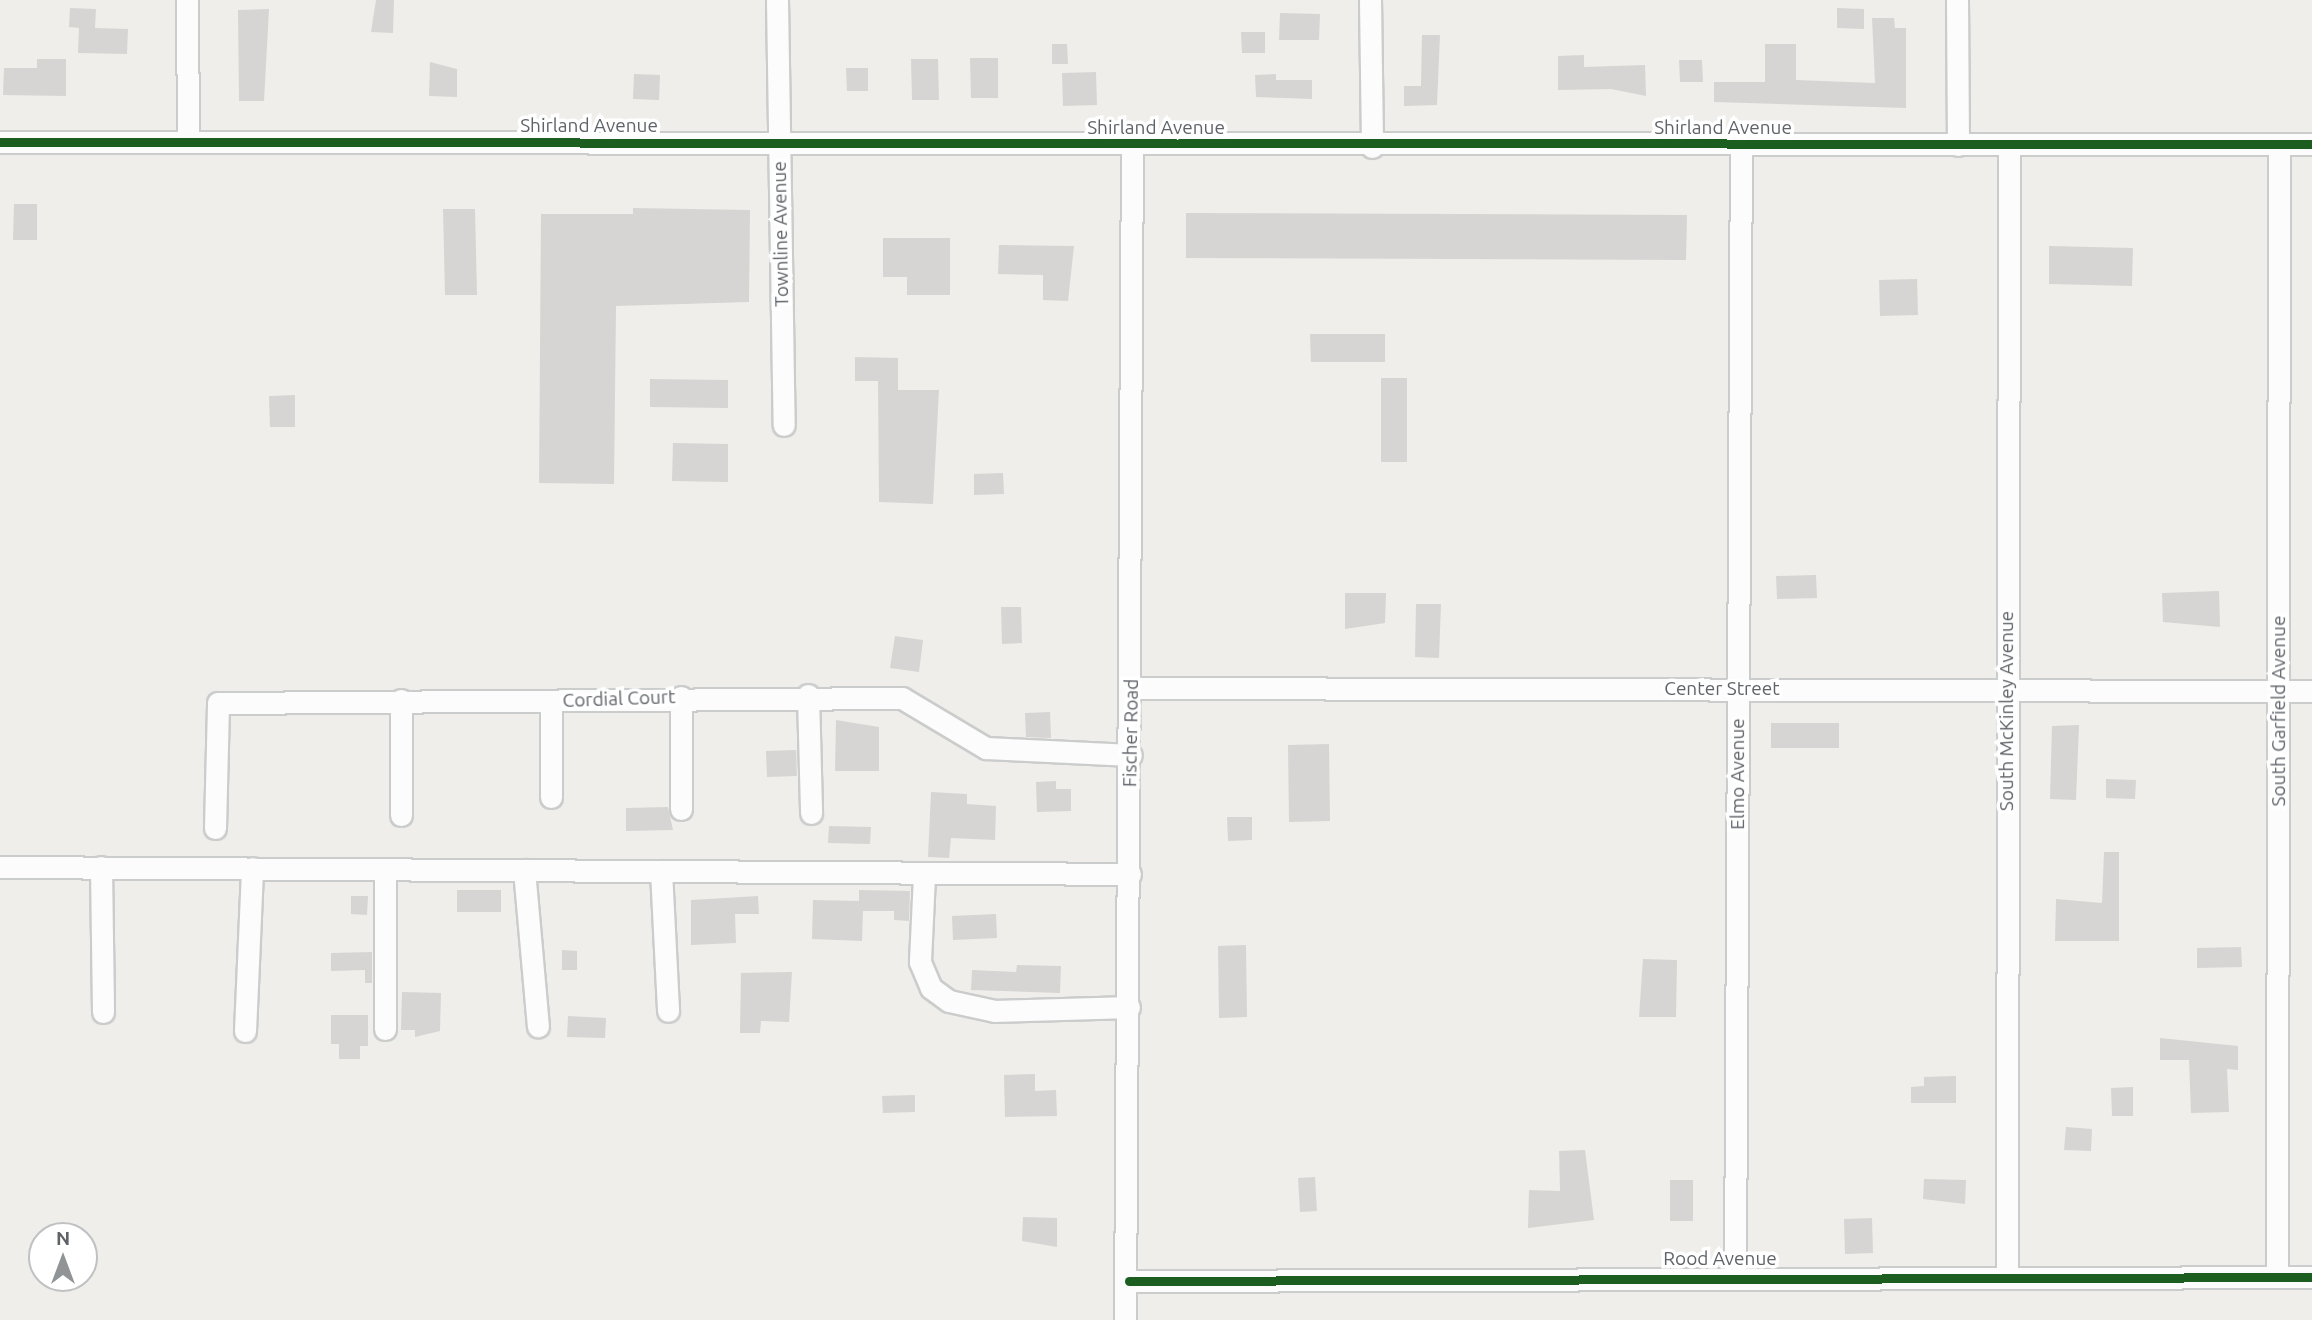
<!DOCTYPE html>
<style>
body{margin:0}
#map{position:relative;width:2312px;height:1320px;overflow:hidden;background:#efeeea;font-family:Ubuntu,sans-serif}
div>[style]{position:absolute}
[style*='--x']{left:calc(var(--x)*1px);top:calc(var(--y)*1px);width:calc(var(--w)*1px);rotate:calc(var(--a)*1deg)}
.building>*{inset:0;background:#d6d5d3}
.roads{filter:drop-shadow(2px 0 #cbcccc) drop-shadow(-2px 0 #cbcccc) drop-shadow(0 2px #cbcccc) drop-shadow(0 -2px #cbcccc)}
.minor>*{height:21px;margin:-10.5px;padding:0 10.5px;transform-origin:10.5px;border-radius:10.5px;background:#fdfcfc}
.cycleway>*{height:9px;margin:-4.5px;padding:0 4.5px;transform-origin:4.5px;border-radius:4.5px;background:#1b5e20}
span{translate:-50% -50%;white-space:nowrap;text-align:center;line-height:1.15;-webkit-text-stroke:7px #fff;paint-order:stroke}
.street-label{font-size:19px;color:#5f6368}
.north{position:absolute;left:28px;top:1222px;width:70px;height:70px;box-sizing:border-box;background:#fff;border:2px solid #bfc1c3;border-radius:50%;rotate:0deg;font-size:19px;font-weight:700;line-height:28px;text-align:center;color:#5f6368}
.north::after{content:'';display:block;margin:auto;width:24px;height:32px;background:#919496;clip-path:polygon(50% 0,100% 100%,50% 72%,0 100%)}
</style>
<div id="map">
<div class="building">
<div style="clip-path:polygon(376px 0,394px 0,393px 33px,371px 32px)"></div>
<div style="clip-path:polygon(70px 8px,96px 9px,95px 28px,128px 29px,127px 54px,78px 53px,79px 28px,69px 27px)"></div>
<div style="clip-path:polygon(1837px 8px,1864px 9px,1864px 29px,1837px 28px)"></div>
<div style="clip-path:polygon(269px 9px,264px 101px,239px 101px,238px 10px)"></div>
<div style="clip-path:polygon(1280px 13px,1320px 14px,1319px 40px,1279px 40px)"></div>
<div style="clip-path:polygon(1872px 18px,1894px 18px,1895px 28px,1906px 28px,1906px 108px,1714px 102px,1714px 82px,1765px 82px,1765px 44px,1796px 44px,1796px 80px,1875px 83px)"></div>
<div style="clip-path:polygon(1241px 32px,1265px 32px,1265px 53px,1242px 53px)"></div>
<div style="clip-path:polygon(1440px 35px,1437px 105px,1404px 106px,1404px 86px,1421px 86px,1422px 35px)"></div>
<div style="clip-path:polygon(1052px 44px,1067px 44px,1068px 64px,1052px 64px)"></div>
<div style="clip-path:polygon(1584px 55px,1584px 67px,1645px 65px,1646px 96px,1611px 89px,1558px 90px,1558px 56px)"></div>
<div style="clip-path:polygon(970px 58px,998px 58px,998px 98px,971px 98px)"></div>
<div style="clip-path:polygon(37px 59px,66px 59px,66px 96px,3px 95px,4px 68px,37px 68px)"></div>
<div style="clip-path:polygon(911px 59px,938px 59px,939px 100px,912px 100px)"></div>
<div style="clip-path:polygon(1679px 60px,1702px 60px,1703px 82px,1680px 82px)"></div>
<div style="clip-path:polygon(430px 62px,457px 69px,457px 97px,429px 96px)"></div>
<div style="clip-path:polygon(846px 68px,868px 68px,868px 91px,847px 91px)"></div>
<div style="clip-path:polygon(1096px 72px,1097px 105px,1063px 106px,1062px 73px)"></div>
<div style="clip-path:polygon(634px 74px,660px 75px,659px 100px,633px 99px)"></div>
<div style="clip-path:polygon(1276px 74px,1276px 80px,1312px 80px,1312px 99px,1256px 97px,1255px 75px)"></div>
<div style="clip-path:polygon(14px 204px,37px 204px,37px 240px,13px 240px)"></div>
<div style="clip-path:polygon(633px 208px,750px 210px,749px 302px,616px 306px,614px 484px,539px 483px,541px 214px,633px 214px)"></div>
<div style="clip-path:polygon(443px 209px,475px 209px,477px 295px,445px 295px)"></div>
<div style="clip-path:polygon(1186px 213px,1687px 215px,1686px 260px,1186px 258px)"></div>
<div style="clip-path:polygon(883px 238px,950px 238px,950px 295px,907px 295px,907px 277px,883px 277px)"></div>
<div style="clip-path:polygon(999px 245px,1074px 246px,1068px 301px,1043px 300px,1043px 275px,998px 274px)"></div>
<div style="clip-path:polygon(2049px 246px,2133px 248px,2132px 286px,2049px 284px)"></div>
<div style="clip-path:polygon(1917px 279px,1918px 315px,1880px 316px,1879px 280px)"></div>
<div style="clip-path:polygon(1310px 334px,1385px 334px,1385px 362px,1311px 362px)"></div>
<div style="clip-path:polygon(855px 357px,898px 358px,898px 390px,939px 390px,933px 504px,879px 502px,878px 381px,855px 381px)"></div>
<div style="clip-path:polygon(1381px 378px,1407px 378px,1407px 462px,1381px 462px)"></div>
<div style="clip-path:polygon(650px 379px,728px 380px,728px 408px,650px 407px)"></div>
<div style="clip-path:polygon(295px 395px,295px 427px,270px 427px,269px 396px)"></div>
<div style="clip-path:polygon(673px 443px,728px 444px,728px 482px,672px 481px)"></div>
<div style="clip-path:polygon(1003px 473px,1004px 494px,974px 495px,974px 474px)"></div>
<div style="clip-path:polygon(1816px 575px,1817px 598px,1777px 599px,1776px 576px)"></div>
<div style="clip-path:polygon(2219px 591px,2220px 627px,2163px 622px,2162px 593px)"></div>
<div style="clip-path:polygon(1345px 593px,1386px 593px,1385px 623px,1345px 629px)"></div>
<div style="clip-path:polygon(1416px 604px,1441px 604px,1439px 658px,1415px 657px)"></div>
<div style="clip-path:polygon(1001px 607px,1021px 607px,1022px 643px,1002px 644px)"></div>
<div style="clip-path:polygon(895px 636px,923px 640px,919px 672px,890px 668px)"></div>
<div style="clip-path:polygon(1050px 712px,1051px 738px,1026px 737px,1025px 713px)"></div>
<div style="clip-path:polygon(836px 720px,879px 727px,879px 771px,835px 771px)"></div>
<div style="clip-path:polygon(1771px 723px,1839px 723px,1839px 748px,1771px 748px)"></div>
<div style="clip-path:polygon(2079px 725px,2076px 800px,2050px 799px,2052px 726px)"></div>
<div style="clip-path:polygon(1329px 744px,1330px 821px,1289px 822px,1288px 745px)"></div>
<div style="clip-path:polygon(796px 750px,797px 776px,767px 777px,766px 751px)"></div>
<div style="clip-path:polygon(2106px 779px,2136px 780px,2135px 799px,2106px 798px)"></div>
<div style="clip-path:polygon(1056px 781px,1056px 789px,1071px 789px,1071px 811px,1037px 812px,1036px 782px)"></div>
<div style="clip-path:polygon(931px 792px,967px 794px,967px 804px,996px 806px,995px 840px,951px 838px,949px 858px,928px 857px)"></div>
<div style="clip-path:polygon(668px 807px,673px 830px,626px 831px,626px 808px)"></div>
<div style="clip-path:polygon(1227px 817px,1252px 817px,1252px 840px,1228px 841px)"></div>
<div style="clip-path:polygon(829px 826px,871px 827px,870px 844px,828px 843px)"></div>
<div style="clip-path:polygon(2104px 852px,2119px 852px,2119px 941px,2055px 941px,2056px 899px,2102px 903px)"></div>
<div style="clip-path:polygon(457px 890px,501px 890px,501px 912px,457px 912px)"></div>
<div style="clip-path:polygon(859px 890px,910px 891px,909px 921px,894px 920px,894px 911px,863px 911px,862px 941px,812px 939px,813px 900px,859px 901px)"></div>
<div style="clip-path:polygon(351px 896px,368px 896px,367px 915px,351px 914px)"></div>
<div style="clip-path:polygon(758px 896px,759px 914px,735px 914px,736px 943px,691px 945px,691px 900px)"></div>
<div style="clip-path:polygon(996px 914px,997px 938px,953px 940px,952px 916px)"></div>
<div style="clip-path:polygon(1246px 945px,1247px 1017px,1219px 1018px,1218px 946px)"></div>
<div style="clip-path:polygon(2241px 947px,2242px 967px,2197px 968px,2197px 948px)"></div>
<div style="clip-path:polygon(562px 950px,577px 951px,577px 970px,562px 970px)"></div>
<div style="clip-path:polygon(372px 952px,372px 983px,365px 983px,365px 970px,331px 971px,331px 953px)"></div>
<div style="clip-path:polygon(1643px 959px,1677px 960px,1676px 1017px,1639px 1017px)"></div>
<div style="clip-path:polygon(1017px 965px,1061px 966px,1060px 993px,971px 990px,972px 970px,1016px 972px)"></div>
<div style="clip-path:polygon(792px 972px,789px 1022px,761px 1021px,760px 1033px,740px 1033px,741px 973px)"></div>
<div style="clip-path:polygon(402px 992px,441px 993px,440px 1031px,415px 1037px,415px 1030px,401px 1030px)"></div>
<div style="clip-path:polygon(331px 1015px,368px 1015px,368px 1046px,360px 1046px,360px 1059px,339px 1059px,339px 1044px,331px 1044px)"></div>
<div style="clip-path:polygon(568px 1016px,606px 1018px,605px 1038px,567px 1037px)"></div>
<div style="clip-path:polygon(2160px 1038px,2238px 1046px,2238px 1070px,2227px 1069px,2229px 1112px,2191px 1113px,2189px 1060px,2160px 1060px)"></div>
<div style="clip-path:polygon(1035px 1074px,1035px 1091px,1056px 1090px,1057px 1116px,1005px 1117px,1004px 1075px)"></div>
<div style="clip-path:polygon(1956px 1076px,1956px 1103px,1911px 1103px,1911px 1087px,1924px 1086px,1924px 1077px)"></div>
<div style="clip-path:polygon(2133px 1087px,2133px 1116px,2112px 1116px,2111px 1088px)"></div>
<div style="clip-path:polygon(915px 1095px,915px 1112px,883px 1113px,882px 1096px)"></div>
<div style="clip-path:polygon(2066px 1127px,2092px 1129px,2091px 1151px,2064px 1150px)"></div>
<div style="clip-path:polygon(1585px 1150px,1594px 1220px,1528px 1228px,1529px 1190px,1560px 1191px,1559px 1151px)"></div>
<div style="clip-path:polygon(1315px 1177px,1317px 1211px,1300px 1212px,1298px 1178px)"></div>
<div style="clip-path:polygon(1924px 1179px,1966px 1180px,1965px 1204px,1923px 1199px)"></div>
<div style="clip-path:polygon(1670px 1180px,1693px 1180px,1693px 1221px,1670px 1221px)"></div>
<div style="clip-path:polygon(1023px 1217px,1057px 1218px,1057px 1247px,1022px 1241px)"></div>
<div style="clip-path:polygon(1872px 1218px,1873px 1253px,1845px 1254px,1844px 1219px)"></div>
</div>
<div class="roads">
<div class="minor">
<div style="--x:187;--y:0;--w:142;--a:89.6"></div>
<div style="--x:777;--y:0;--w:425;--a:89.1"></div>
<div style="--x:1370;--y:0;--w:147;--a:89.2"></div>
<div style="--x:1957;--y:0;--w:145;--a:89.6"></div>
<div style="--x:0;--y:142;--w:2312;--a:0.05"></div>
<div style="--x:1132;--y:688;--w:1180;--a:0.15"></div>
<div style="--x:808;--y:695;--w:118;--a:88.5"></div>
<div style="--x:681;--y:697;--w:112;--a:90"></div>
<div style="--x:401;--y:700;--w:115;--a:90"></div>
<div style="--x:551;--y:701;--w:96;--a:90"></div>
<div style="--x:215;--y:828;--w:125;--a:-88.6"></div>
<div style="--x:218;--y:703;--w:684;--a:-0.42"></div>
<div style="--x:902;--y:698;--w:98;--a:30.8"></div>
<div style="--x:986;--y:748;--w:145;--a:2.8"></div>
<div style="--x:0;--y:867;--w:1130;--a:0.35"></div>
<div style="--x:101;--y:867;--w:145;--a:89.2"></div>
<div style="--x:524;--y:870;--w:157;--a:84.9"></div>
<div style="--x:385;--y:871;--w:158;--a:90"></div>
<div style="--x:661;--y:871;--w:140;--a:87.1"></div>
<div style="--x:924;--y:876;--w:86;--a:92.7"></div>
<div style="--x:920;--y:962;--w:28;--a:67"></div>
<div style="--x:931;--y:988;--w:22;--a:36"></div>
<div style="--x:949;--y:1001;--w:47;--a:12.3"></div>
<div style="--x:995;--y:1011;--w:134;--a:-1.7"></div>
<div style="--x:245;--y:1031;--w:163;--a:-87.5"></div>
<div style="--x:1735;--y:1276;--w:1131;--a:-89.7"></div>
<div style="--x:2007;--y:1276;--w:1130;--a:-89.9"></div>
<div style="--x:2277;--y:1277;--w:1133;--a:-89.9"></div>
<div style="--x:1129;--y:1281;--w:1183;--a:-0.19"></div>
<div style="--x:1125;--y:1320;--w:1175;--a:-89.66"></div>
</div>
</div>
<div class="cycleway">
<div style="--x:0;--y:142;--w:2312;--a:0.05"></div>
<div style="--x:1129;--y:1281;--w:1183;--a:-0.19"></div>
</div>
<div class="street-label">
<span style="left:589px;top:126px">Shirland Avenue</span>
<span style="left:1156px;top:128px">Shirland Avenue</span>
<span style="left:1723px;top:128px">Shirland Avenue</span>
<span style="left:781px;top:234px;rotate:-91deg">Townline Avenue</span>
<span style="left:1722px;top:689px">Center Street</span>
<span style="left:619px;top:699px;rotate:-2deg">Cordial Court</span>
<span style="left:2007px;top:711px;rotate:-90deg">South McKinley Avenue</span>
<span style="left:2279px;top:711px;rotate:-90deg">South Garfield Avenue</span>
<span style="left:1131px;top:733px;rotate:-89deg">Fischer Road</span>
<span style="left:1738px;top:774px;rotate:-90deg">Elmo Avenue</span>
<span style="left:1720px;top:1259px">Rood Avenue</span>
</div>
<div class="north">N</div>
</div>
